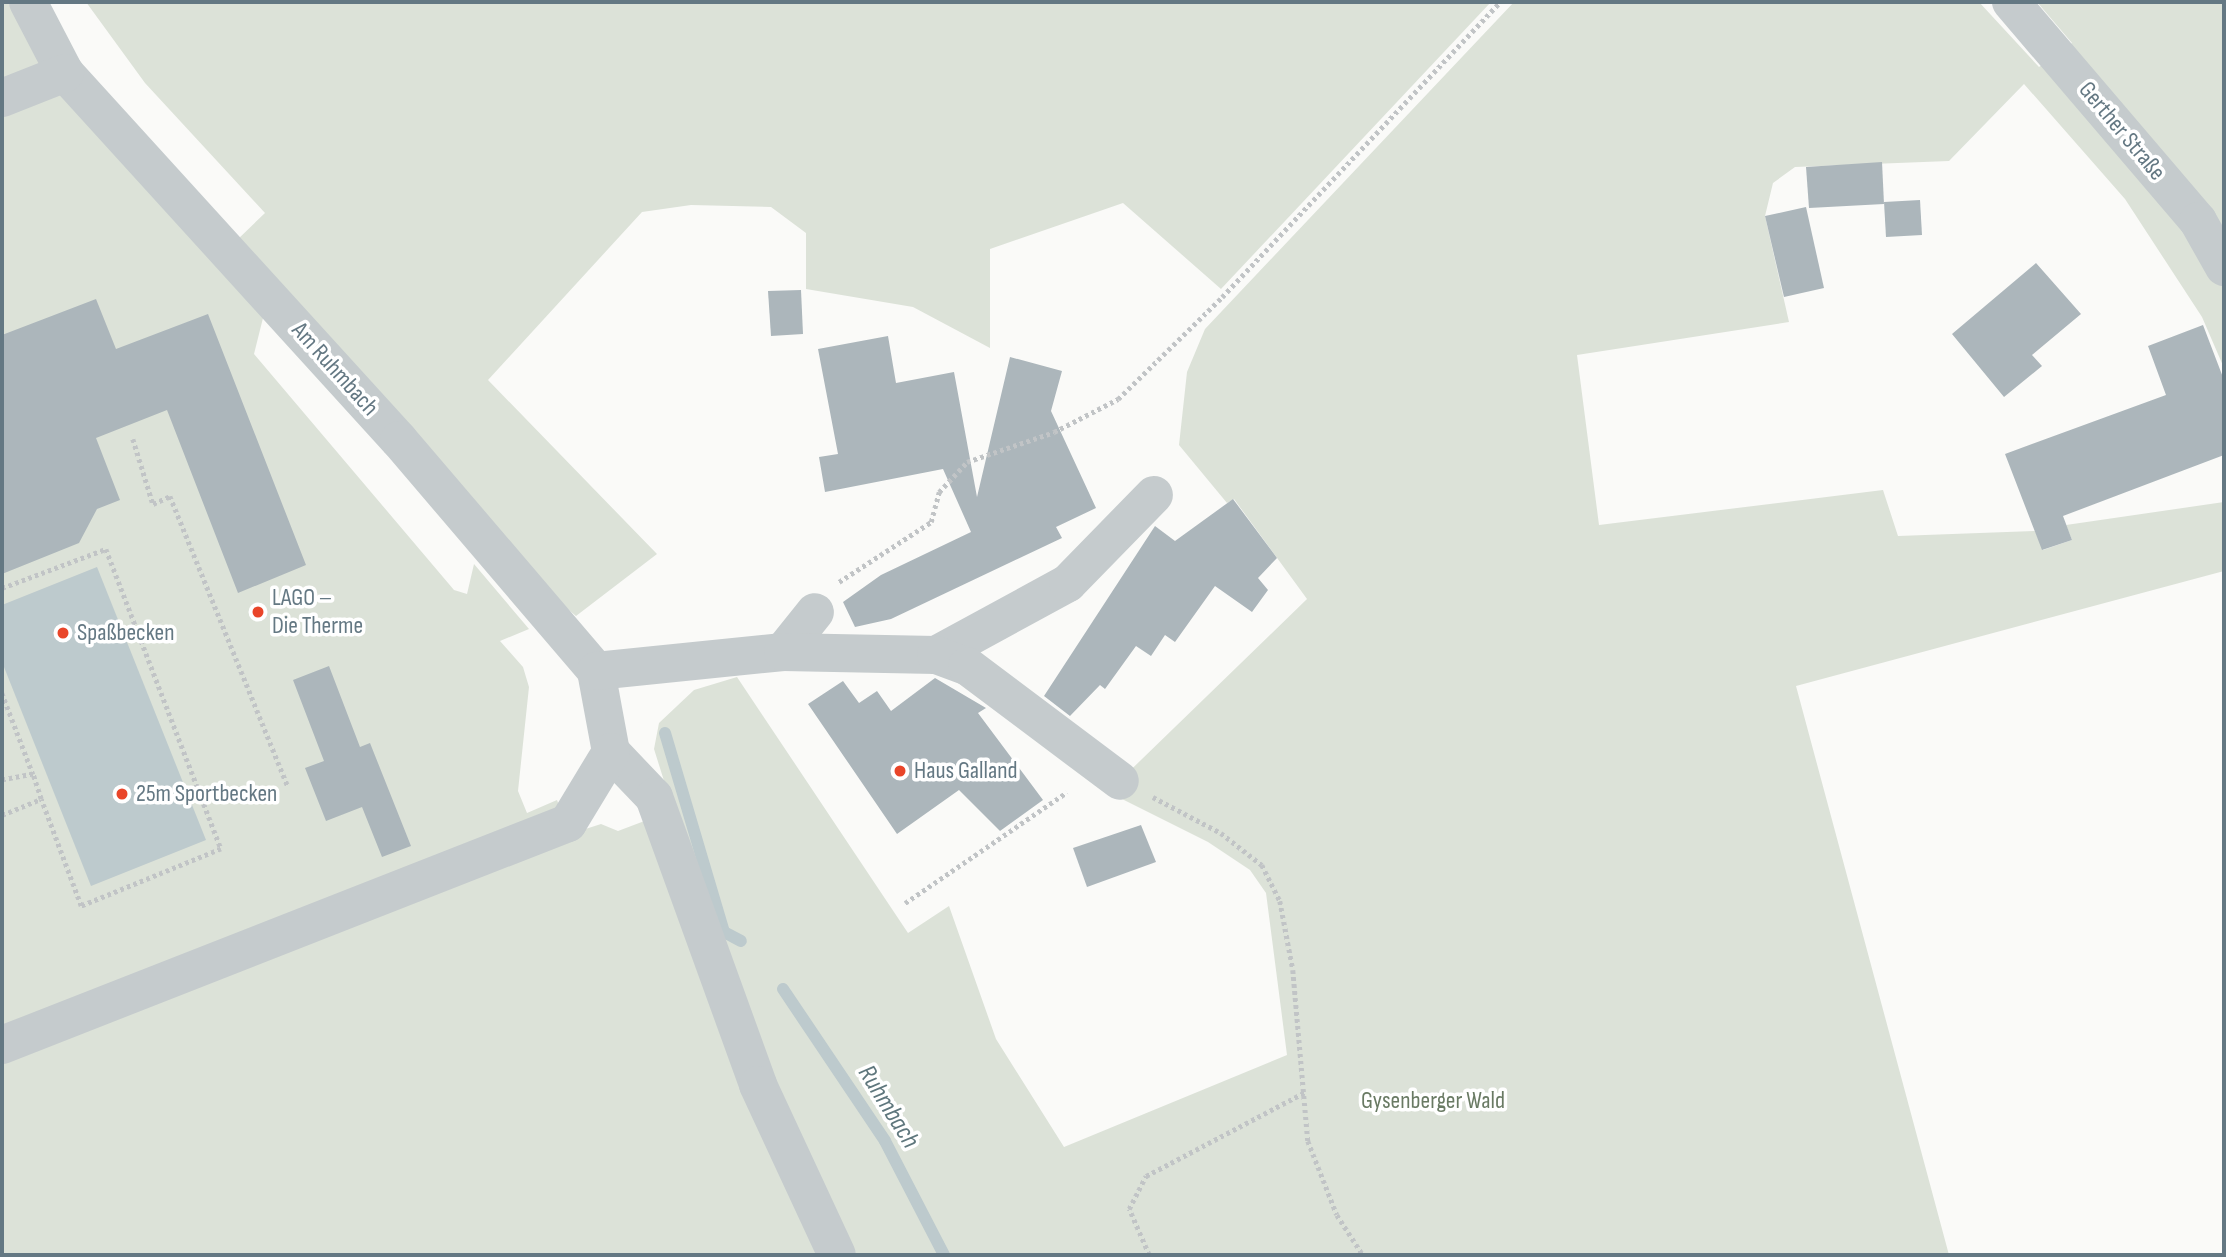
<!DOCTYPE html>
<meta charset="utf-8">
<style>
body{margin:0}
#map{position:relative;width:2226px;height:1257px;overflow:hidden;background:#fafaf8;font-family:"Sofia Sans Condensed",sans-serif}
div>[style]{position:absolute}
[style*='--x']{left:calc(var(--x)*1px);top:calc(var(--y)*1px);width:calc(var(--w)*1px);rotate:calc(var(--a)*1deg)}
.green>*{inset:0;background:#dce2d8}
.water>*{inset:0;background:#bdcacd}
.stream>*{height:12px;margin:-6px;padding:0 6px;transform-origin:6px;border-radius:6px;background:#bdcacd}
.building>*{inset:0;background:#acb6bb}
.path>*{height:4.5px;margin-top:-2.25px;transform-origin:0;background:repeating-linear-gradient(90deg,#c1c4c6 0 3.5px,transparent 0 7px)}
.minor>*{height:38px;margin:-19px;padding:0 19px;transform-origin:19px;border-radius:19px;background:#c5cbcd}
.dots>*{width:19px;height:19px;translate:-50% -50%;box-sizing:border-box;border:4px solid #fff;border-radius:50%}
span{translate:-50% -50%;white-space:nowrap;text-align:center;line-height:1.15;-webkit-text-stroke:7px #fff;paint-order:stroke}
.street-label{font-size:24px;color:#647883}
.poi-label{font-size:24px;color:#647883}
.left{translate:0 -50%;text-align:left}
.park-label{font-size:24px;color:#697a63}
.water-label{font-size:26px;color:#5f777d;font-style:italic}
.frame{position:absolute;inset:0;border:4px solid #647883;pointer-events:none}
</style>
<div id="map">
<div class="green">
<div style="clip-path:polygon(2px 2px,8px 2px,41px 59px,263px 318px,254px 354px,454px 590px,467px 594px,474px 564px,529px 629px,500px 641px,523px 667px,529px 687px,518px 791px,527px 813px,557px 800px,570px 834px,601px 824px,618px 831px,655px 817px,828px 1255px,2px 1255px)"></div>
<div style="clip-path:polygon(86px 2px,1491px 2px,1221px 289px,1123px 203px,990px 249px,990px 348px,913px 307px,806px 289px,806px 233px,771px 207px,691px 205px,642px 212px,488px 380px,657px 554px,576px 616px,545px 590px,236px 241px,265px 213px,145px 83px)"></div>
<div style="clip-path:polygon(1514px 2px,1979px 2px,2039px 67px,2072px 43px,2037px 2px,2224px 2px,2224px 368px,2202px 317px,2125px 199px,2024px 84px,1949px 161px,1795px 167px,1773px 183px,1765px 216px,1789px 322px,1577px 355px,1599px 525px,1883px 490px,1898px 536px,2035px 531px,2043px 550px,2072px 540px,2066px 525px,2224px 502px,2224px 571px,1796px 686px,1949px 1255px,846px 1255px,720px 959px,654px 749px,659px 723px,694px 690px,737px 677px,908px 933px,949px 906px,996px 1039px,1064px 1147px,1287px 1055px,1266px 893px,1250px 870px,1208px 842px,1108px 792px,1307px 599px,1234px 499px,1227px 503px,1179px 445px,1187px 372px,1205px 329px)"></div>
</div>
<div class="water">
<div style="clip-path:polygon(97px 567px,206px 840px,91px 886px,2px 662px,2px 605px)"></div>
</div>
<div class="stream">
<div style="--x:665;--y:733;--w:208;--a:73.5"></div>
<div style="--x:724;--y:932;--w:19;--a:28"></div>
<div style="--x:783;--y:989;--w:183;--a:56.1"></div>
<div style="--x:885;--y:1141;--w:128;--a:62.6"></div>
</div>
<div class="building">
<div style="clip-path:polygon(1882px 162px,1884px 204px,1809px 208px,1806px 167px)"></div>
<div style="clip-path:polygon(1920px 200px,1922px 235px,1886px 237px,1884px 202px)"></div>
<div style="clip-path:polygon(1806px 207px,1824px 288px,1784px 297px,1765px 216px)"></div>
<div style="clip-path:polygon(2036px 263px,2081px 314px,2032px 355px,2042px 366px,2004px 397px,1952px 334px)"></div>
<div style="clip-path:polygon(801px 290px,803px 334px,771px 336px,768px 291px)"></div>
<div style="clip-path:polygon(96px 299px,116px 349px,208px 314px,306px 565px,238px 593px,167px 410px,96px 438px,120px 500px,97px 509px,79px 543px,2px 574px,2px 335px)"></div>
<div style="clip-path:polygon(2203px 325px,2224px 380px,2224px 455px,2063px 516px,2072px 540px,2042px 550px,2005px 454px,2166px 395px,2148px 346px)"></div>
<div style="clip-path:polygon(888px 336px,896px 383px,954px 372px,977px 497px,1010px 357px,1062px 371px,1051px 411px,1096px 508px,1056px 527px,1062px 538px,891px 619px,855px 627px,843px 602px,881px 575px,971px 532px,943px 469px,825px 492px,819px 457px,838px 454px,818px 349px)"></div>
<div style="clip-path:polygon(1233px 499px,1277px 558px,1258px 578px,1268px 590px,1252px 612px,1215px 586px,1175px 642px,1165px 635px,1151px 656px,1136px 646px,1105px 689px,1100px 685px,1070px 716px,1044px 696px,1155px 526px,1175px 541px)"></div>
<div style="clip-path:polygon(329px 666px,360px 747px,370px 743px,411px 846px,382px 857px,362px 807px,326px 821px,305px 768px,324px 761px,293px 680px)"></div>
<div style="clip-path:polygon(935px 678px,986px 708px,978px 713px,1043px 800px,1000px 831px,959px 790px,897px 834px,808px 704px,843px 681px,859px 703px,877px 691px,891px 711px)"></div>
<div style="clip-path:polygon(1141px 825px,1156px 862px,1087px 887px,1073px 848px)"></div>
</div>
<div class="path">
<div style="--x:133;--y:439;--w:68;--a:72.9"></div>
<div style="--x:153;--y:504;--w:19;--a:-25"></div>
<div style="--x:170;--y:496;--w:314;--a:67.9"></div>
<div style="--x:839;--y:582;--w:110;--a:-33.1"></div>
<div style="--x:931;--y:522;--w:31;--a:-75"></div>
<div style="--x:939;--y:492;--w:41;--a:-47"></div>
<div style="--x:967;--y:462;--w:92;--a:-19"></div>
<div style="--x:1054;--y:432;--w:72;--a:-27.3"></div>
<div style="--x:1118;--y:399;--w:146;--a:-44.4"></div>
<div style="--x:1222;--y:297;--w:405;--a:-46.7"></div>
<div style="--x:2;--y:588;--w:111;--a:-20.6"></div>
<div style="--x:106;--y:549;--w:321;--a:69"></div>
<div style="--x:221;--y:849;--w:151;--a:157.8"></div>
<div style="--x:81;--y:906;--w:114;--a:-110.5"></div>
<div style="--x:2;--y:693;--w:87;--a:69.1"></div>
<div style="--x:33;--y:774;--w:32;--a:169"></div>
<div style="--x:1153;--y:797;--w:77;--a:27.9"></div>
<div style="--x:1221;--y:833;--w:52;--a:38"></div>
<div style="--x:1262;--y:865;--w:40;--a:63.4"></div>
<div style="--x:1280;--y:901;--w:70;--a:79.3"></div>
<div style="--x:1293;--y:970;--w:172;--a:85"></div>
<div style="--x:1308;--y:1141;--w:79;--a:68.6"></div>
<div style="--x:1337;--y:1215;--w:48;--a:57"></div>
<div style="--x:2;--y:815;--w:42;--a:-22.3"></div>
<div style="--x:41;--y:799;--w:26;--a:-108"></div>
<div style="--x:905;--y:903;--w:196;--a:-34.4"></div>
<div style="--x:1149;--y:1255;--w:50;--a:-113.5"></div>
<div style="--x:1129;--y:1209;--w:37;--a:-63"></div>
<div style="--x:1146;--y:1176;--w:180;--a:-27.8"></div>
</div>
<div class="minor">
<div style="--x:28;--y:2;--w:80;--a:62.5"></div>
<div style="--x:65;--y:73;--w:496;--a:47.7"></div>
<div style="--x:399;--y:440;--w:304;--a:49.5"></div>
<div style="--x:596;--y:671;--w:82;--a:79.5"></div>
<div style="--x:2011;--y:2;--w:288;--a:49.5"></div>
<div style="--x:2198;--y:221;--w:53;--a:60.5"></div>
<div style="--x:2;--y:98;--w:68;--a:-21.6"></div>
<div style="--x:783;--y:652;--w:51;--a:-51.3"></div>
<div style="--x:936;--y:655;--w:150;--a:-28.6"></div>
<div style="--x:1068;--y:583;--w:123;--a:-45.7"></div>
<div style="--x:596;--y:671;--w:188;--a:-5.8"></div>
<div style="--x:783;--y:652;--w:153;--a:1.1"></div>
<div style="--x:936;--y:655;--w:33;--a:20"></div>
<div style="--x:967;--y:666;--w:191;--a:36.9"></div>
<div style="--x:611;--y:752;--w:62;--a:46.3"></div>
<div style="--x:654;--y:797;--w:306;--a:70.1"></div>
<div style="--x:758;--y:1085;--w:187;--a:65.1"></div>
<div style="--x:2;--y:1045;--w:608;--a:-21.42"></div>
<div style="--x:568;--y:823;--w:83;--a:-58.8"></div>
</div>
<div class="dots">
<div style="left:258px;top:612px;background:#e94529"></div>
<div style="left:63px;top:633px;background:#e94529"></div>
<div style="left:900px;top:771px;background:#e94529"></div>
<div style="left:122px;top:794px;background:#e94529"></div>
</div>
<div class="street-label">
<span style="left:2122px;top:131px;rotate:50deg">Gerther Straße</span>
<span style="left:335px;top:369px;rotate:48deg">Am Ruhmbach</span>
</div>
<div class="poi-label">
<span class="left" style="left:272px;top:612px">LAGO –<br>Die Therme</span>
<span class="left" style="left:77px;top:633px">Spaßbecken</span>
<span class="left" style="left:914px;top:771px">Haus Galland</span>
<span class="left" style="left:136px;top:794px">25m Sportbecken</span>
</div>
<div class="park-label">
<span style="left:1433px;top:1101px">Gysenberger Wald</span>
</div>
<div class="water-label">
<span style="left:888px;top:1107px;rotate:58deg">Ruhmbach</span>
</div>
<div class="frame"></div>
</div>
